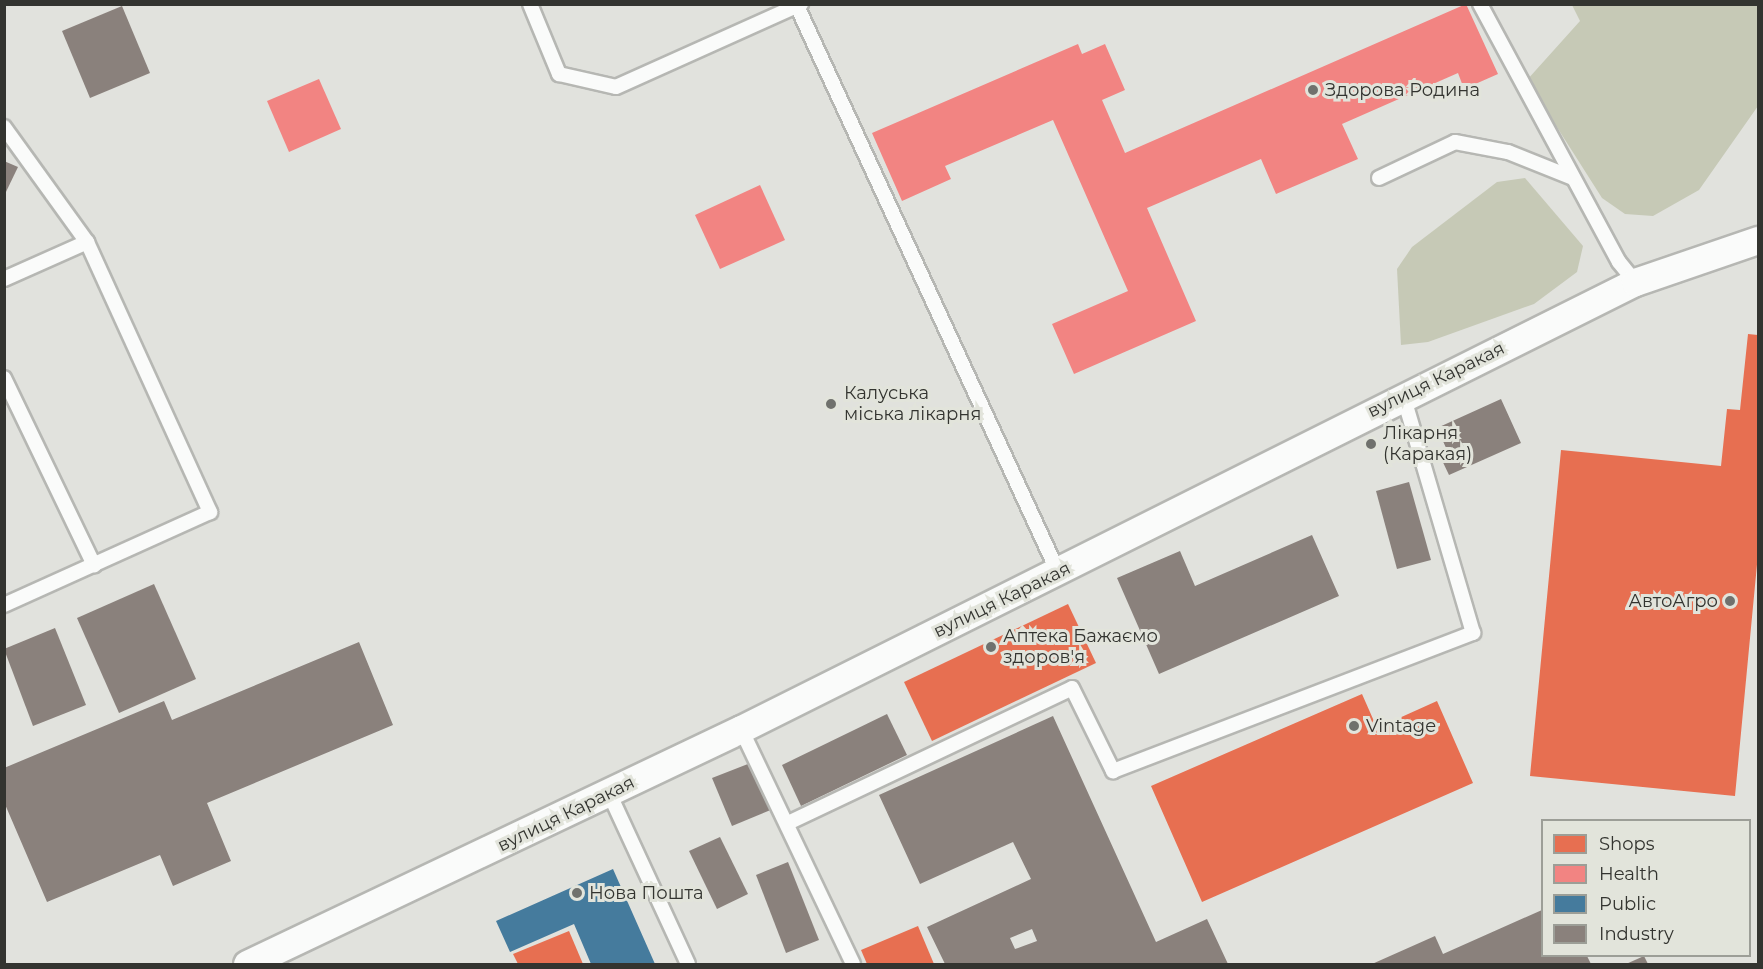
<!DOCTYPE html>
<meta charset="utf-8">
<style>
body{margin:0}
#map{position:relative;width:1763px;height:969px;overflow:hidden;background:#e1e2dd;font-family:Montserrat,sans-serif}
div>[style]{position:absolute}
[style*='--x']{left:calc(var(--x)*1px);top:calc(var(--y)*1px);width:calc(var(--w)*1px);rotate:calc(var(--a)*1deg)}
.green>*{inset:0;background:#c6c9b6}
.shops>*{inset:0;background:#e76f51}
.health>*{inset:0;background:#f28482}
.public>*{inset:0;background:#457b9d}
.industry>*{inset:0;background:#8a817c}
.roads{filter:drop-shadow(2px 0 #b6b7b3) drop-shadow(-2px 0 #b6b7b3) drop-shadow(0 2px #b6b7b3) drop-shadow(0 -2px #b6b7b3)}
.service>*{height:14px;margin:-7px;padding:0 7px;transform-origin:7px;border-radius:7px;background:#fafbfa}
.minor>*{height:27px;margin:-13.5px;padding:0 13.5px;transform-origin:13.5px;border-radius:13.5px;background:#fafbfa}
.dots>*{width:16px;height:16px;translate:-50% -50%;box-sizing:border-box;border:3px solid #e2e4db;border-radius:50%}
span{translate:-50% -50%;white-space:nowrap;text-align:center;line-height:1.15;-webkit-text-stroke:6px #e2e4db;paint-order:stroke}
.poi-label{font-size:18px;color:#333430}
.left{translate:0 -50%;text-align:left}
.right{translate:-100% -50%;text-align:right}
.street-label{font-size:18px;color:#333430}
.frame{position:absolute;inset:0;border:6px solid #333430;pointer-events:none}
.legend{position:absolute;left:1541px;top:819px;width:210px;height:138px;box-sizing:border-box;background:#e2e4db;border:2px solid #9c9e97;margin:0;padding:8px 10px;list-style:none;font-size:18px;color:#333430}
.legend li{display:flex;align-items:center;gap:12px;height:30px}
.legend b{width:30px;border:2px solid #9c9e97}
</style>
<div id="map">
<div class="green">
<div style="clip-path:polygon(1572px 5px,1758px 5px,1758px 106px,1699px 190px,1653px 216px,1625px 214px,1602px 198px,1527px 80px,1580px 21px)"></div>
<div style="clip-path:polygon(1525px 178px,1583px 246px,1577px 272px,1534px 304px,1428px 342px,1401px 345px,1397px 269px,1412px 247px,1497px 182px)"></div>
</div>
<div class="shops">
<div style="clip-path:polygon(1748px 334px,1758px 335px,1758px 554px,1735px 796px,1530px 776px,1561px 450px,1721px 466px,1727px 409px,1740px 410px)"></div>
<div style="clip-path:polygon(1068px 604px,1096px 663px,932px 741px,904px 682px)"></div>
<div style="clip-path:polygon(1362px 694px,1377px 728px,1437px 701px,1473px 783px,1202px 902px,1151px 786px)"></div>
<div style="clip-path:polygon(918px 926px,934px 964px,867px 964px,861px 950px)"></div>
<div style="clip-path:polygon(569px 931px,583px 964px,518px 964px,513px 954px)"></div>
</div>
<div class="health">
<div style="clip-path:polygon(1466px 4px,1498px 74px,1464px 89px,1458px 73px,1342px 124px,1358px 159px,1276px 194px,1261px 159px,1147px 208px,1196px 321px,1074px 374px,1052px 324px,1128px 291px,1053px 120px,945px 166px,951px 179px,902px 201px,872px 133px,1078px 44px,1082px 54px,1105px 44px,1125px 90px,1102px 100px,1125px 153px)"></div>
<div style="clip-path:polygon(319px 79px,341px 129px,289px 152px,267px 101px)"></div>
<div style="clip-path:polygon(760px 185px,785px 240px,720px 269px,695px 215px)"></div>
</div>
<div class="public">
<div style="clip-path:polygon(613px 869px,655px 964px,591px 964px,574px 924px,510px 952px,496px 921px)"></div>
</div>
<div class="industry">
<div style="clip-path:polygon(122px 6px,150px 73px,90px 98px,62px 31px)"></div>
<div style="clip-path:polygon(4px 161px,18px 167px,4px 196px)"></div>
<div style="clip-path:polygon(1501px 399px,1521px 443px,1449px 475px,1439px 454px,1447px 450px,1437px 428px)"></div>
<div style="clip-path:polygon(1409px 482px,1431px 560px,1397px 569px,1376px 491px)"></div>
<div style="clip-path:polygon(1312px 535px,1339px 596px,1159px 674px,1117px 578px,1180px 551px,1195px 586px)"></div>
<div style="clip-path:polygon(154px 584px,196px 679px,119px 713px,77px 618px)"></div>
<div style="clip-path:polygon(55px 628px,86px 705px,33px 726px,4px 649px)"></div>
<div style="clip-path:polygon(359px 642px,393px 725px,207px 803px,231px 861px,173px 886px,160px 855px,47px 902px,4px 802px,4px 768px,164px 701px,172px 720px)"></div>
<div style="clip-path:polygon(887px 714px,907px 755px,801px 806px,782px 765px)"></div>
<div style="clip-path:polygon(evenodd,1053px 716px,1156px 942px,1207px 919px,1228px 964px,945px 964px,927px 927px,1031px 879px,1013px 842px,920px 884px,879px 795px,1053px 716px,1032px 929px,1037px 941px,1015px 949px,1010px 938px,1032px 929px)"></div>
<div style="clip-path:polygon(753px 762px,773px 809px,732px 826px,712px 778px)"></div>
<div style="clip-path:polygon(720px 837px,748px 894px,717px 909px,689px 851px)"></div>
<div style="clip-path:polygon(788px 862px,819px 940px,786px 953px,756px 875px)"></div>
<div style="clip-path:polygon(1542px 910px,1542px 956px,1587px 956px,1591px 964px,1372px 964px,1435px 936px,1443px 954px)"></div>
<div style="clip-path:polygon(1644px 956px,1648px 964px,1626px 964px)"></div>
</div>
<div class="roads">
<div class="service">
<div style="--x:530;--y:4;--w:76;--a:67.5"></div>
<div style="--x:559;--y:74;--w:58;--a:12.8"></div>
<div style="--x:616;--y:87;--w:203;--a:-24.2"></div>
<div style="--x:1480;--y:4;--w:293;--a:61.7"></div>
<div style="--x:1619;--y:262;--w:26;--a:51"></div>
<div style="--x:797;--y:6;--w:623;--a:65.24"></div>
<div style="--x:4;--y:127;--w:142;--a:54.2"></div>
<div style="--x:87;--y:242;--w:297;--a:65.5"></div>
<div style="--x:210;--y:512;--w:226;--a:155.7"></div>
<div style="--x:1379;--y:178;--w:84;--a:-25.3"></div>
<div style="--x:1455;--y:142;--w:54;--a:10.7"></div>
<div style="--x:1508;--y:152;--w:70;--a:21.8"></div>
<div style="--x:4;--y:279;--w:91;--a:-24"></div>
<div style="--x:4;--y:378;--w:208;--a:64.3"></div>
<div style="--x:741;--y:729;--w:260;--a:64.5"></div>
<div style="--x:609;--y:793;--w:188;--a:65.2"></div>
<div style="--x:788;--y:823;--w:314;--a:-25.4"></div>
<div style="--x:1072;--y:688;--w:93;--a:63.7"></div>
<div style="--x:1113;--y:771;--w:386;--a:-21"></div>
<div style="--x:1473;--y:633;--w:248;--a:-106.4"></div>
</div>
<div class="minor">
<div style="--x:247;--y:964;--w:547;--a:-25.44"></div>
<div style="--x:741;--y:729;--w:1000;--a:-26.57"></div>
<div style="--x:1635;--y:282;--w:130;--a:-18.9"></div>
</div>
</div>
<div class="dots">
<div style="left:1313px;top:90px;background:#70716d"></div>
<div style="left:831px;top:404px;background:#70716d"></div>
<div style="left:1371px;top:444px;background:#70716d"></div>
<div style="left:1730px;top:601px;background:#70716d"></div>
<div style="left:991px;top:647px;background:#70716d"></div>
<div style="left:1354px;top:726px;background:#70716d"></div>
<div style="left:577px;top:893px;background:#70716d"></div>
</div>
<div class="poi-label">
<span class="left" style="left:1325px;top:90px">Здорова Родина</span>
<span class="left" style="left:844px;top:404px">Калуська<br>міська лікарня</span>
<span class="left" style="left:1383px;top:444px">Лікарня<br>(Каракая)</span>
<span class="right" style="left:1718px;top:601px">АвтоАгро</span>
<span class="left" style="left:1003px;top:647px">Аптека Бажаємо<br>здоров'я</span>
<span class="left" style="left:1366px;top:726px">Vintage</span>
<span class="left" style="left:589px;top:893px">Нова Пошта</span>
</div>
<div class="street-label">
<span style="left:1436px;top:380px;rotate:-26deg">вулиця Каракая</span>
<span style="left:1002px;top:600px;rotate:-26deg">вулиця Каракая</span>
<span style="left:566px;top:814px;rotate:-26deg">вулиця Каракая</span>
</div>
<div class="frame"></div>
<ul class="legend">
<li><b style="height:16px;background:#e76f51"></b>Shops</li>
<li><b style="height:16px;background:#f28482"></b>Health</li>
<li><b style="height:16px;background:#457b9d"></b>Public</li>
<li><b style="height:16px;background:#8a817c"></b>Industry</li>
</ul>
</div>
